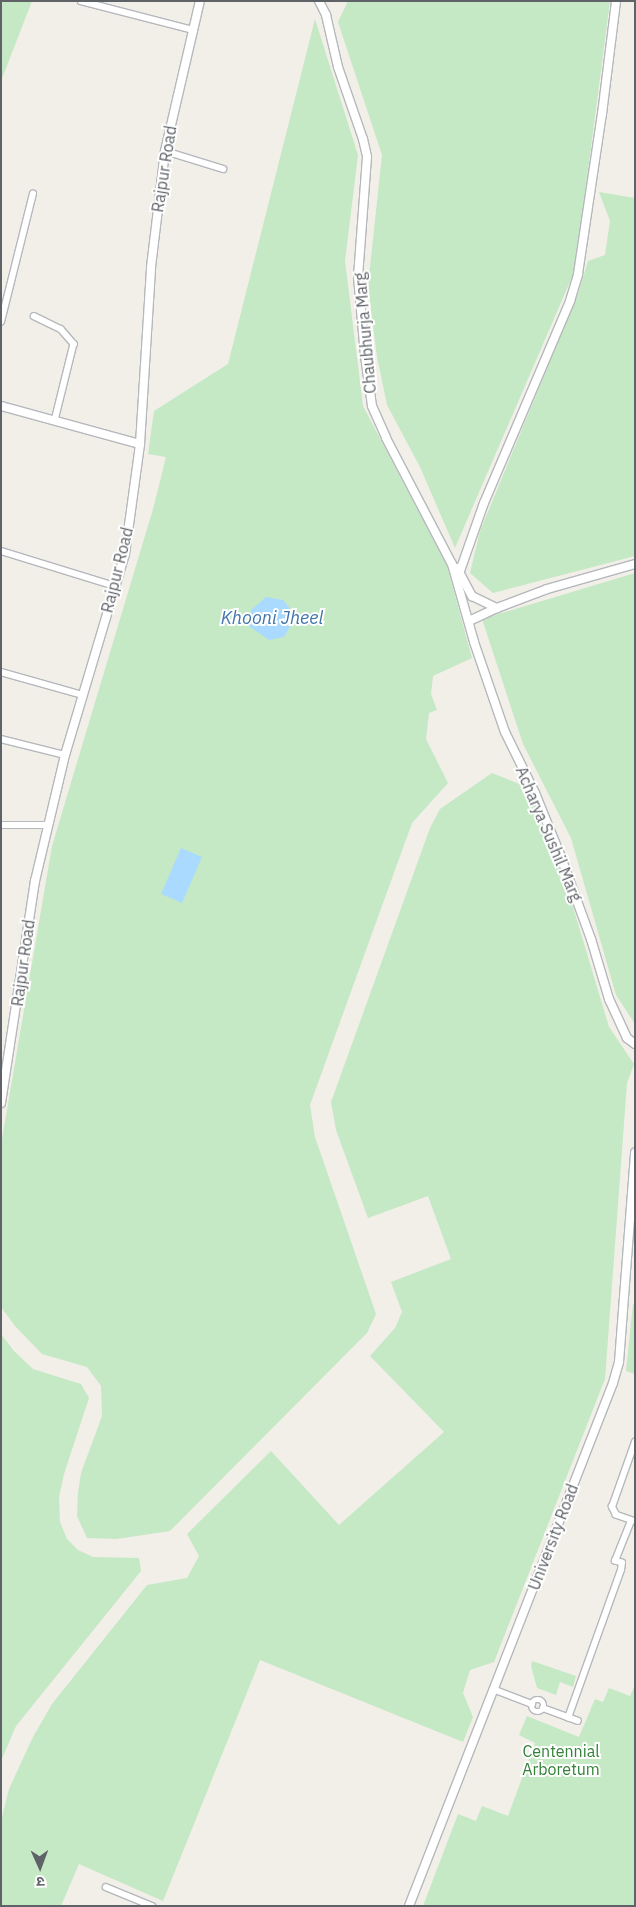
<!DOCTYPE html>
<meta charset="utf-8">
<style>
body{margin:0}
#map{position:relative;width:636px;height:1907px;overflow:hidden;background:#f1efe8;font-family:"IBM Plex Sans","Noto Sans Devanagari",sans-serif}
div>[style]{position:absolute}
[style*='--x']{left:calc(var(--x)*1px);top:calc(var(--y)*1px);width:calc(var(--w)*1px);rotate:calc(var(--a)*1deg)}
.green>*{inset:0;background:#c5e8c5}
.water>*{inset:0;background:#aadaff}
.roads{filter:drop-shadow(1px 0 #b5b8bc) drop-shadow(-1px 0 #b5b8bc) drop-shadow(0 1px #b5b8bc) drop-shadow(0 -1px #b5b8bc)}
.minor>*{height:5.5px;margin:-2.75px;padding:0 2.75px;transform-origin:2.75px;border-radius:2.75px;background:#fff}
.minor>.ring{margin:-2.75px;padding:0;box-sizing:content-box;background:none;border:5.5px solid #fff;border-radius:50%}
.tertiary>*{height:8px;margin:-4px;padding:0 4px;transform-origin:4px;border-radius:4px;background:#fff}
span{translate:-50% -50%;white-space:nowrap;text-align:center;line-height:1.15;-webkit-text-stroke:4px #fff;paint-order:stroke}
.street-label{font-size:16px;color:#5f6368}
.park-label{font-size:16px;color:#348238}
.water-label{font-size:18px;color:#4174aa;font-style:italic}
.frame{position:absolute;inset:0;border:2px solid #5f6368;pointer-events:none}
.north{position:absolute;left:15px;top:1842px;width:50px;height:50px;-webkit-text-stroke:4px #fff;paint-order:stroke;rotate:178deg;font-size:14px;font-weight:700;line-height:20px;text-align:center;color:#5f6368}
.north::after{content:'';display:block;margin:auto;width:18px;height:22px;background:#5f6368;clip-path:polygon(50% 0,100% 100%,50% 72%,0 100%)}
</style>
<div id="map">
<div class="green">
<div style="clip-path:polygon(1px 1px,32px 1px,1px 81px)"></div>
<div style="clip-path:polygon(348px 1px,610px 1px,575px 270px,455px 548px,420px 467px,387px 405px,377px 357px,368px 286px,382px 155px,338px 22px)"></div>
<div style="clip-path:polygon(315px 19px,358px 155px,345px 261px,363px 406px,447px 566px,472px 658px,433px 676px,431px 694px,437px 710px,429px 713px,426px 739px,448px 783px,412px 823px,310px 1105px,315px 1137px,376px 1314px,367px 1333px,170px 1531px,116px 1539px,87px 1538px,77px 1516px,78px 1493px,81px 1473px,102px 1416px,101px 1386px,87px 1367px,42px 1354px,15px 1326px,1px 1307px,1px 1145px,52px 846px,153px 509px,166px 457px,148px 454px,154px 411px,228px 364px)"></div>
<div style="clip-path:polygon(599px 192px,635px 198px,635px 556px,493px 593px,470px 573px,480px 531px,579px 291px,588px 261px,605px 255px,610px 221px)"></div>
<div style="clip-path:polygon(635px 573px,635px 1024px,616px 995px,571px 838px,523px 744px,482px 619px)"></div>
<div style="clip-path:polygon(492px 773px,527px 787px,573px 907px,609px 1027px,634px 1064px,627px 1083px,605px 1379px,494px 1662px,470px 1670px,463px 1693px,473px 1717px,463px 1742px,260px 1660px,163px 1901px,79px 1864px,61px 1906px,1px 1906px,1px 1821px,9px 1789px,33px 1737px,52px 1704px,147px 1585px,187px 1578px,199px 1556px,187px 1534px,271px 1451px,339px 1525px,444px 1432px,370px 1356px,395px 1328px,402px 1312px,391px 1282px,451px 1259px,428px 1196px,368px 1218px,336px 1130px,331px 1102px,430px 828px,440px 809px)"></div>
<div style="clip-path:polygon(633px 1304px,635px 1305px,635px 1374px,626px 1371px)"></div>
<div style="clip-path:polygon(1px 1334px,14px 1351px,33px 1369px,81px 1384px,89px 1398px,64px 1474px,59px 1497px,60px 1522px,67px 1539px,78px 1550px,93px 1557px,139px 1558px,141px 1571px,16px 1726px,1px 1761px)"></div>
<div style="clip-path:polygon(532px 1661px,576px 1676px,573px 1687px,560px 1682px,556px 1695px,537px 1688px,531px 1666px)"></div>
<div style="clip-path:polygon(635px 1685px,635px 1906px,423px 1906px,458px 1814px,476px 1821px,482px 1806px,508px 1816px,535px 1743px,519px 1735px,527px 1716px,579px 1737px,595px 1699px,603px 1702px,609px 1688px,630px 1696px)"></div>
</div>
<div class="water">
<div style="clip-path:polygon(266px 597px,283px 600px,296px 616px,284px 637px,269px 640px,250px 627px,251px 610px)"></div>
<div style="clip-path:polygon(181px 848px,202px 857px,182px 903px,161px 894px)"></div>
</div>
<div class="roads">
<div class="minor">
<div style="--x:81;--y:1;--w:116;--a:14.5"></div>
<div style="--x:165;--y:151;--w:61;--a:17.2"></div>
<div style="--x:34;--y:316;--w:30;--a:26"></div>
<div style="--x:61;--y:329;--w:20;--a:49"></div>
<div style="--x:74;--y:344;--w:79;--a:103.9"></div>
<div style="--x:1;--y:322;--w:132;--a:-76"></div>
<div style="--x:1;--y:551;--w:119;--a:17.1"></div>
<div style="--x:1;--y:672;--w:85;--a:15.7"></div>
<div style="--x:1;--y:739;--w:66;--a:14"></div>
<div style="--x:1;--y:825;--w:47;--a:0"></div>
<div style="--x:633;--y:1521;--w:18;--a:-161"></div>
<div style="--x:616;--y:1515;--w:9;--a:-117"></div>
<div style="--x:612;--y:1507;--w:69;--a:-70.5"></div>
<div style="--x:493;--y:1689;--w:42;--a:21"></div>
<div class="ring" style="left:532px;top:1700px;width:6.5px;height:6.5px"></div>
<div style="--x:543;--y:1708;--w:37;--a:20"></div>
<div style="--x:568;--y:1718;--w:157;--a:-70.3"></div>
<div style="--x:621;--y:1570;--w:7;--a:-82"></div>
<div style="--x:622;--y:1563;--w:7;--a:-164"></div>
<div style="--x:615;--y:1561;--w:43;--a:-68.2"></div>
<div style="--x:106;--y:1887;--w:50;--a:22.4"></div>
</div>
<div class="tertiary">
<div style="--x:319;--y:1;--w:16;--a:63"></div>
<div style="--x:326;--y:15;--w:53;--a:77"></div>
<div style="--x:338;--y:67;--w:76;--a:70.9"></div>
<div style="--x:363;--y:139;--w:18;--a:77"></div>
<div style="--x:367;--y:157;--w:120;--a:94.3"></div>
<div style="--x:358;--y:277;--w:79;--a:84.9"></div>
<div style="--x:365;--y:356;--w:50;--a:82"></div>
<div style="--x:372;--y:406;--w:35;--a:66"></div>
<div style="--x:386;--y:438;--w:142;--a:62.4"></div>
<div style="--x:452;--y:564;--w:81;--a:74.2"></div>
<div style="--x:474;--y:642;--w:95;--a:71"></div>
<div style="--x:505;--y:732;--w:68;--a:63.8"></div>
<div style="--x:535;--y:793;--w:64;--a:67.9"></div>
<div style="--x:559;--y:852;--w:93;--a:69.8"></div>
<div style="--x:591;--y:939;--w:63;--a:73.3"></div>
<div style="--x:609;--y:999;--w:43;--a:65.2"></div>
<div style="--x:627;--y:1038;--w:10;--a:37"></div>
<div style="--x:1;--y:406;--w:144;--a:15.3"></div>
<div style="--x:457;--y:568;--w:32;--a:62"></div>
<div style="--x:472;--y:596;--w:28;--a:26"></div>
<div style="--x:460;--y:571;--w:72;--a:-70.6"></div>
<div style="--x:484;--y:503;--w:220;--a:-66.9"></div>
<div style="--x:570;--y:301;--w:28;--a:-73"></div>
<div style="--x:578;--y:274;--w:162;--a:-81.5"></div>
<div style="--x:602;--y:114;--w:114;--a:-82.9"></div>
<div style="--x:469;--y:621;--w:31;--a:-25"></div>
<div style="--x:497;--y:608;--w:53;--a:-20.8"></div>
<div style="--x:547;--y:589;--w:91;--a:-15.9"></div>
<div style="--x:1;--y:1103;--w:225;--a:-81.3"></div>
<div style="--x:35;--y:881;--w:130;--a:-76.6"></div>
<div style="--x:65;--y:755;--w:210;--a:-73.4"></div>
<div style="--x:125;--y:554;--w:111;--a:-82.2"></div>
<div style="--x:140;--y:444;--w:177;--a:-86.4"></div>
<div style="--x:151;--y:267;--w:117;--a:-83.1"></div>
<div style="--x:165;--y:151;--w:154;--a:-76.9"></div>
<div style="--x:409;--y:1906;--w:561;--a:-68.69"></div>
<div style="--x:613;--y:1383;--w:22;--a:-74"></div>
<div style="--x:619;--y:1362;--w:210;--a:-85.6"></div>
</div>
</div>
<div class="street-label">
<span style="left:164px;top:169px;rotate:-81deg">Rajpur Road</span>
<span style="left:365px;top:333px;rotate:-95deg">Chaubhurja Marg</span>
<span style="left:117px;top:570px;rotate:-76deg">Rajpur Road</span>
<span style="left:549px;top:834px;rotate:67deg">Acharya Sushil Marg</span>
<span style="left:23px;top:963px;rotate:-82deg">Rajpur Road</span>
<span style="left:553px;top:1537px;rotate:-69deg">University Road</span>
</div>
<div class="park-label">
<span style="left:561px;top:1760px">Centennial<br>Arboretum</span>
</div>
<div class="water-label">
<span style="left:272px;top:618px">Khooni Jheel</span>
</div>
<div class="frame"></div>
<div class="north">उ</div>
</div>
